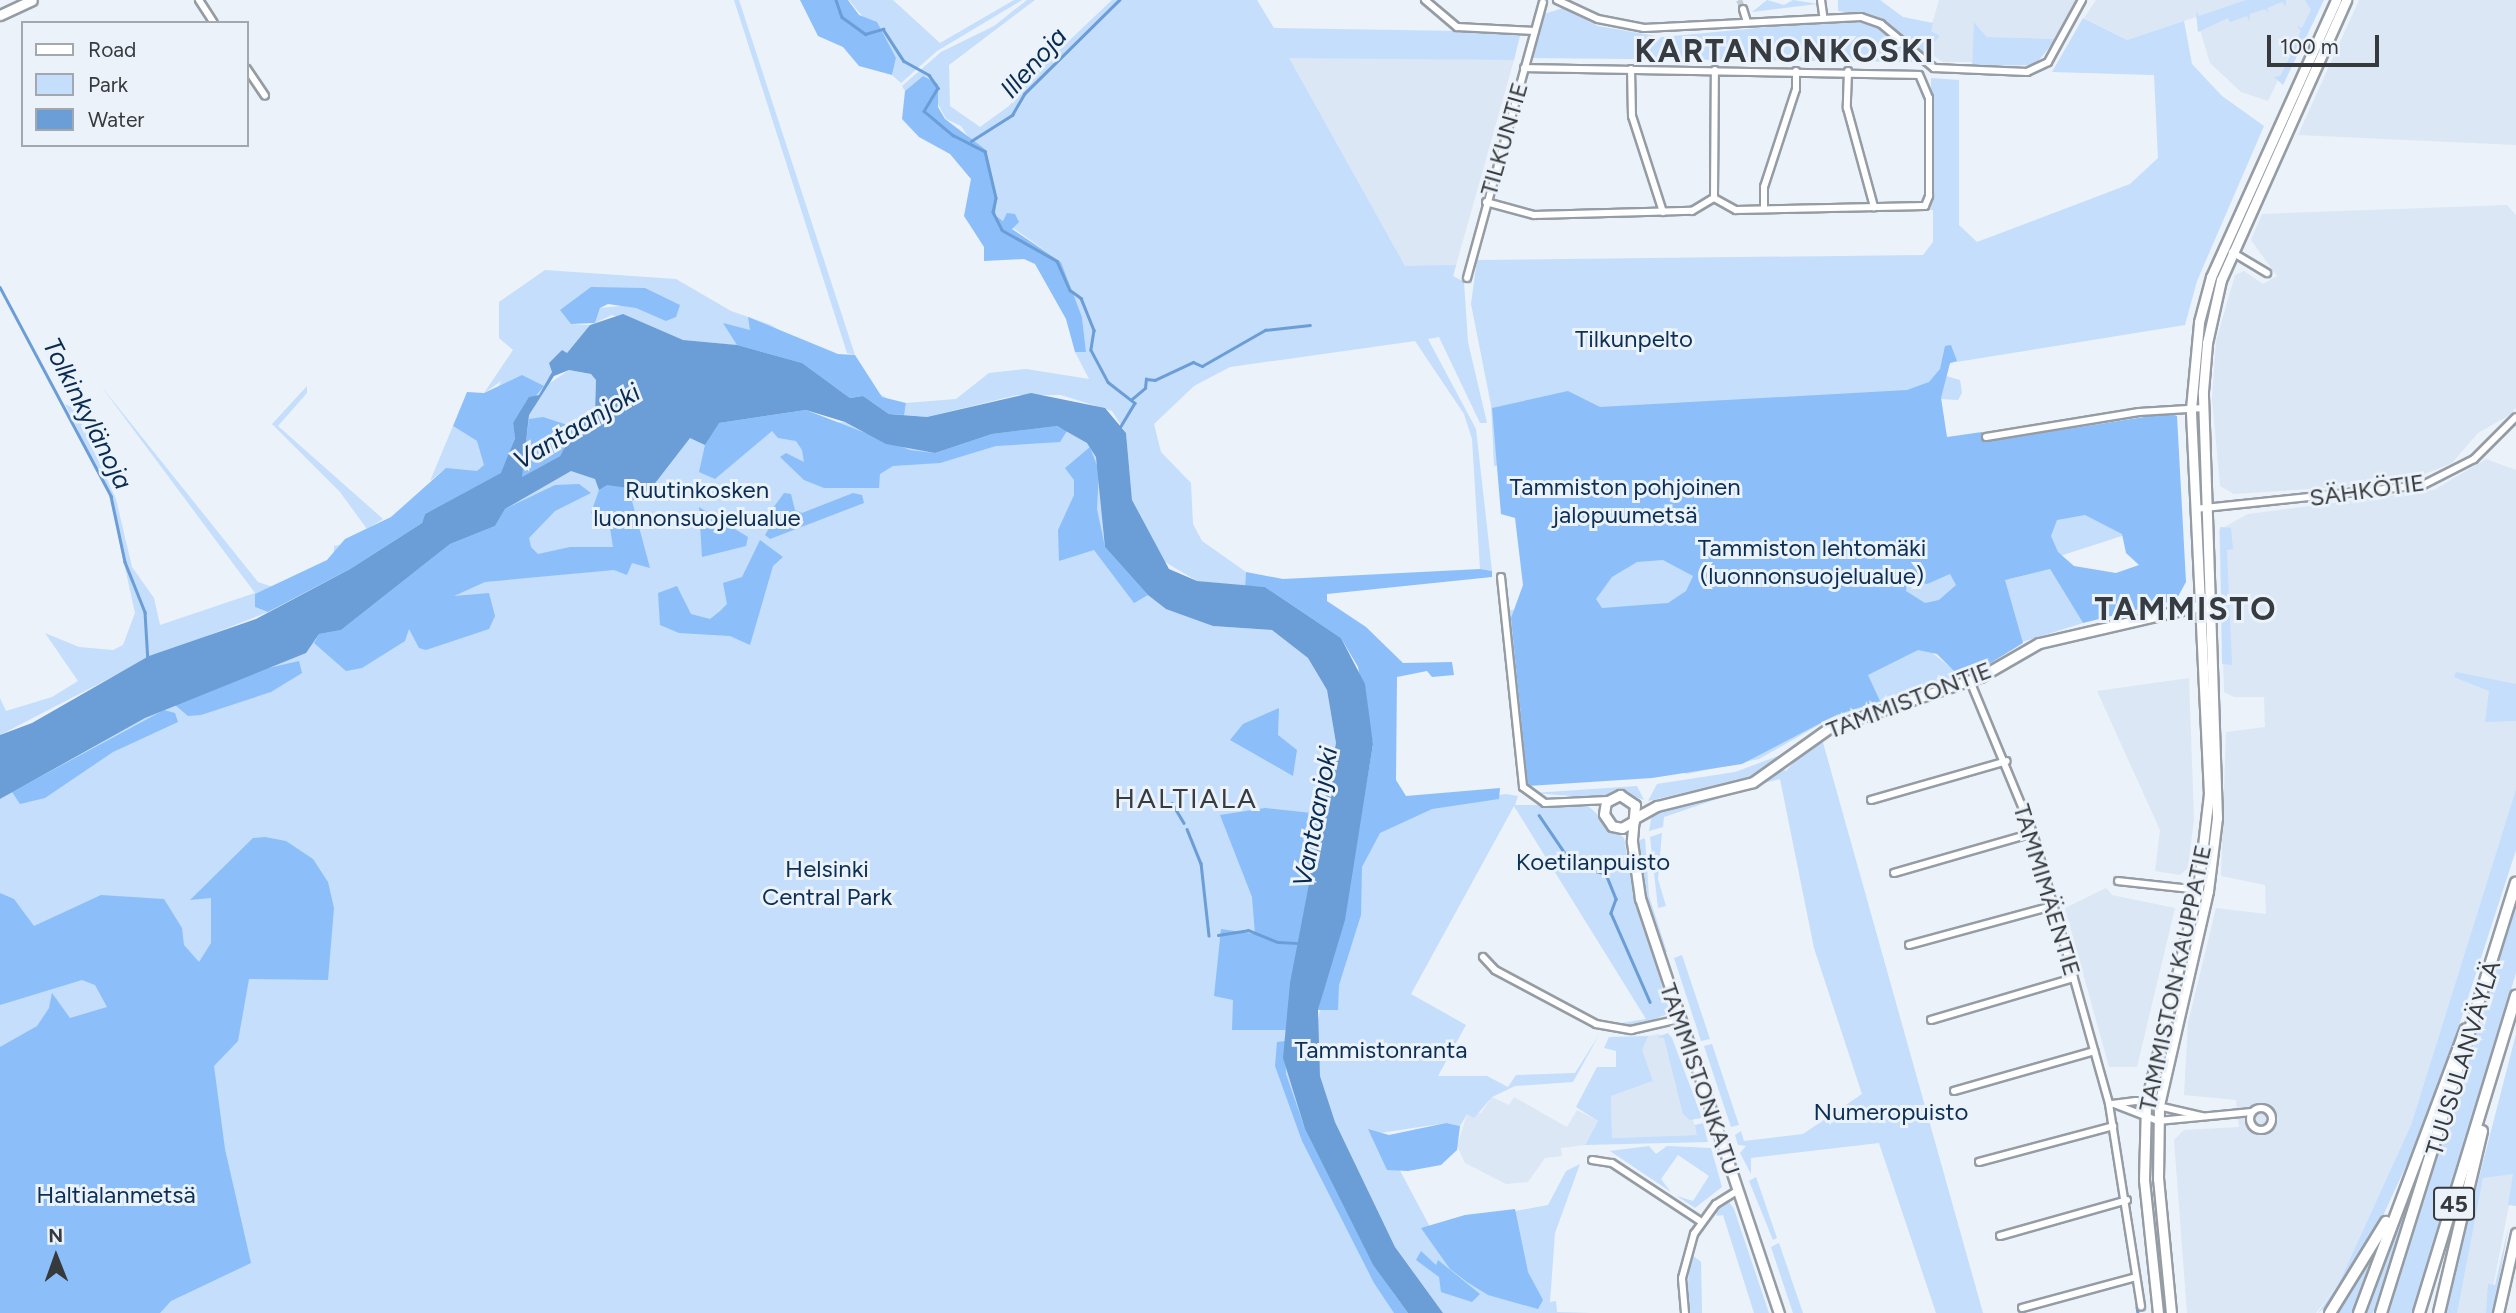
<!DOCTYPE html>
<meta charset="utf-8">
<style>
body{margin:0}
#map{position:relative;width:2516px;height:1313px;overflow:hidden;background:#ebf2fa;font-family:Figtree,sans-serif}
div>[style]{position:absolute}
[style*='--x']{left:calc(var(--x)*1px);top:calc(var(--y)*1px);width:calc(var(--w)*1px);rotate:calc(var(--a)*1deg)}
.built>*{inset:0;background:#dbe7f5}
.green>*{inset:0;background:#c4defb}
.forest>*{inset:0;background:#8cbff9}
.water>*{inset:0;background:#6b9dd6}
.stream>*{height:2.5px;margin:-1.25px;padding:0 1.25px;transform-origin:1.25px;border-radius:1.25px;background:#6b9dd6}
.street-tunnel>*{height:6px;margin-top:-3px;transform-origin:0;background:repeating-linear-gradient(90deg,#c7cdd4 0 6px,transparent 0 9px)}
.roads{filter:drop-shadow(2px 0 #959ca4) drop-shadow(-2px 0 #959ca4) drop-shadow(0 2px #959ca4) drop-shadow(0 -2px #959ca4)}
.street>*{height:6px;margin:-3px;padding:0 3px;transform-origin:3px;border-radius:3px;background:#fff}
.street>.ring{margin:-3px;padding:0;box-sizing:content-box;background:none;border:6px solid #fff;border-radius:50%}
.secondary>*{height:9px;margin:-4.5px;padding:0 4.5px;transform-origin:4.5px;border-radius:4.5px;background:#fff}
.highway>*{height:10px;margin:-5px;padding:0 5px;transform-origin:5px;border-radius:5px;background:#fff}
span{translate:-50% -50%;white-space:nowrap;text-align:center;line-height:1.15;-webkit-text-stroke:6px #ebf2fa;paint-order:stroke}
.shield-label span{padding:2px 5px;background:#ebf2fa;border:2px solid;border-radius:5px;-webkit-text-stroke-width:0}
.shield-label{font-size:23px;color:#373a3d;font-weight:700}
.street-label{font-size:24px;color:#373a3d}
.park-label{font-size:24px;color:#0c3055}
.water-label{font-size:26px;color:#082c51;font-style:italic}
.quarter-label{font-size:28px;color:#373c43;letter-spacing:2px}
.district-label{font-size:32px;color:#373c43;font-weight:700;letter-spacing:2px}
.legend{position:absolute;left:21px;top:21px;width:228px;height:126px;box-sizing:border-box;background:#ebf2fa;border:2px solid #a3a8ae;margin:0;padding:9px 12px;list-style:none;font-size:21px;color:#373a3d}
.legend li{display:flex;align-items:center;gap:14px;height:35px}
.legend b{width:35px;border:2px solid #a3a8ae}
.north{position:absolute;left:21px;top:1222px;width:70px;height:70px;-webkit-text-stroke:5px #ebf2fa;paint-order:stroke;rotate:359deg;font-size:19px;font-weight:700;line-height:28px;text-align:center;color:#373a3d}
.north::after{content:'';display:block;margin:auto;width:24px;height:32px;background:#373a3d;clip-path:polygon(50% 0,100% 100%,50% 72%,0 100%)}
.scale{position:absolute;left:2267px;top:35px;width:112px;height:32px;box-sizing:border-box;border:4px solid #373a3d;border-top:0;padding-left:9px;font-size:21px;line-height:24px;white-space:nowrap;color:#373a3d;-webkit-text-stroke:5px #ebf2fa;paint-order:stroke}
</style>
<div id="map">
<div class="built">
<div style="clip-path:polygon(1939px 0,2078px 0,2056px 39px,1987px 37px,1975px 23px,1972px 62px,1943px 62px,1928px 52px,1940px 36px,1930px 31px)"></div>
<div style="clip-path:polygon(2096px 0,2317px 0,2268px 101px,2241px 92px,2210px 63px,2196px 17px,2127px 40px,2084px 18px)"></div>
<div style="clip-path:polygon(2359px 0,2516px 0,2516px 145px,2298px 135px)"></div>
<div style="clip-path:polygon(1288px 57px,1514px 60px,1453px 276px,1411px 277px)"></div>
<div style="clip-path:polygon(2507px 205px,2516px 215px,2516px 408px,2508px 416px,2478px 433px,2452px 463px,2403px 483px,2234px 494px,2220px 486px,2212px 399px,2216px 341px,2235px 275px,2244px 271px,2263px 284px,2277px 276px,2251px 240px,2262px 214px)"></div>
<div style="clip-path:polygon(2486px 459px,2516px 470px,2516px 789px,2411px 1125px,2338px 1285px,2316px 1313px,2187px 1313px,2174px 1140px,2184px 1130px,2239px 1127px,2236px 1100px,2184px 1095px,2188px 1023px,2216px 908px,2266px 914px,2265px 885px,2221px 876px,2226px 732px,2265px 727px,2264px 697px,2234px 697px,2224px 692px,2219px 530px,2248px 514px,2434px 490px)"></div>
<div style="clip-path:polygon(2189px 678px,2194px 819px,2188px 868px,2180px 875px,2155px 871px,2160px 830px,2097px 691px)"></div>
<div style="clip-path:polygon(2106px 888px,2112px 895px,2175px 908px,2137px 1067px,2109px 1067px,2065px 908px)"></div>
<div style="clip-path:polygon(1659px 1034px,1666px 1039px,1698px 1135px,1612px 1138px,1611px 1096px,1653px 1081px,1637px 1038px)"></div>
<div style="clip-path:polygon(1492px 1097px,1509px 1105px,1514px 1097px,1567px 1127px,1577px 1110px,1598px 1121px,1585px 1145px,1561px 1148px,1562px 1156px,1545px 1158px,1528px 1182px,1506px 1184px,1465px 1163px,1457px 1146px,1467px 1114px,1481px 1113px)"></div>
<div style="clip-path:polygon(2516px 1169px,2488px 1313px,2454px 1313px,2484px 1174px)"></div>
</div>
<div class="green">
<div style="clip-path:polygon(734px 0,739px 0,855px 355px,847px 353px)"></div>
<div style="clip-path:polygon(849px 0,893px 0,940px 43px,1014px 0,1022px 0,937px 51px,901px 83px,892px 75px,896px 58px)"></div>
<div style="clip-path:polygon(1027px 0,1035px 0,949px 65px,950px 106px,980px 127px,1009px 106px,1038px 70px,1112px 0,1257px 0,1274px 28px,1521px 32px,1514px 60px,1289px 58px,1405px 266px,1456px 265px,1453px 276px,1464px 282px,1468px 342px,1487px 423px,1480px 423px,1439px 337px,1428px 339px,1476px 429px,1492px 571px,1480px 569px,1472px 439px,1464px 414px,1415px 341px,1230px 367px,1194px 386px,1154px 424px,1161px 452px,1191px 483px,1193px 524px,1202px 541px,1246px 572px,1245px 586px,1197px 581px,1160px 559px,1132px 500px,1126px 433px,1112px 411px,1061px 395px,1017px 395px,927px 417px,904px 415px,735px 345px,683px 340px,612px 315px,595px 323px,600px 308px,620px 306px,610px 296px,571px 324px,590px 325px,552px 371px,550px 383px,569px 370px,591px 374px,596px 380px,595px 412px,577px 428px,572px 425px,558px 455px,334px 563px,334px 546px,352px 543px,390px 521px,446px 468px,430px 481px,453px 426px,477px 441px,501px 381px,484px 393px,513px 350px,499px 338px,499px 302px,545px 270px,676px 279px,731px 311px,771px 325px,905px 410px,906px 403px,956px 399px,989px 373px,1026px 369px,1089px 379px,1075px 352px,1086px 352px,1082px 317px,1061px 262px,995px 215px,990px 169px,961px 126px,946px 119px,923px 76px,905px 91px,902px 86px,941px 52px,994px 26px)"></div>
<div style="clip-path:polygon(1767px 0,1784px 5px,1793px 0,1818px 4px,1752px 12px)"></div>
<div style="clip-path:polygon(1838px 0,1880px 0,1903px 17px,1933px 23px,1931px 31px,1940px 36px,1924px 55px,1872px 15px,1838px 11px)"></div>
<div style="clip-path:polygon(2246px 0,2286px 0,2286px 6px,2282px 2px,2267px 8px,2269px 13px,2265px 9px,2250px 14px,2249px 21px,2247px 16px,2230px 22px,2228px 18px,2198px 32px,2196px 11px,2199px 16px)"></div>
<div style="clip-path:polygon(2305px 0,2324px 0,2283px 85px,2274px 77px,2280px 76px,2292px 52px,2288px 47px,2293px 49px,2301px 31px,2297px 26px,2302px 28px,2311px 10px)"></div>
<div style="clip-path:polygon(1563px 8px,1598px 26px,1662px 37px,1854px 19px,1882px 29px,1918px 62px,1531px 58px,1544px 14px)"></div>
<div style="clip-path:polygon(2083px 18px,2127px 40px,2184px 21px,2192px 64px,2222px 96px,2264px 126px,2197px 281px,2185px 325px,1950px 363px,1946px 376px,1960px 380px,1962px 393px,1958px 400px,1941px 399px,1948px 448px,2165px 522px,2007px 573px,2009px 579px,2050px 569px,2083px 623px,2022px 642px,1981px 669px,1969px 651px,1931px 652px,1954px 670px,1978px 670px,1831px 718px,1759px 759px,1686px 774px,1667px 757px,1535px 709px,1512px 706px,1502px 611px,1535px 608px,1507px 465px,1494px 466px,1491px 405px,1471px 304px,1477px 260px,1923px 255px,1933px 242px,1933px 210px,1924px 210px,1932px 202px,1931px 78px,1959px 80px,1959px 225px,1977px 242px,2130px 184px,2158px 158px,2154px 75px,2052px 72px)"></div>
<div style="clip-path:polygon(1974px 22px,1987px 37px,2056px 39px,2035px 65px,1972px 66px)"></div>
<div style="clip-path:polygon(101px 386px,258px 582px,273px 587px,255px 594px,255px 607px,268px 612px,143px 661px,0 735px,0 698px,6px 711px,52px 697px,78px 681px,45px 633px,79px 647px,113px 650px,123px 645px,135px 613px,109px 495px,65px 404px,75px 409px,116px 499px,132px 567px,154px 598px,160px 625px,255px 593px)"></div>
<div style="clip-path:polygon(307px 386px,307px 393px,278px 426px,383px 519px,367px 529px,340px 492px,272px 424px)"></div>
<div style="clip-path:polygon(1061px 413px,1119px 474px,1184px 615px,1213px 626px,1272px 630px,1308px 658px,1327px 690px,1336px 743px,1295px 959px,1283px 1058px,1391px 1291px,1408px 1313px,0 1313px,0 799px,535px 484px,612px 432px)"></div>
<div style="clip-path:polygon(2220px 527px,2231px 528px,2233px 549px,2227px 550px,2232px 665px,2222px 664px)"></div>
<div style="clip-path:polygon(2456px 672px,2516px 684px,2516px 721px,2485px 722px,2489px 691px,2454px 677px)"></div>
<div style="clip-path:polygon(1853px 724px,1822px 739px,1983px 1313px,1936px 1313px,1879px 1143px,1751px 1158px,1751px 1174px,1740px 1153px,1746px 1146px,1738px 1145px,1735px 1135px,1741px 1131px,1744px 1141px,1803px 1134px,1862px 1094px,1814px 948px,1780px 779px,1728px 792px,1780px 768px,1786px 771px,1815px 740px)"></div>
<div style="clip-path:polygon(1781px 755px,1746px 779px,1648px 801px,1657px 784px,1735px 772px)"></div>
<div style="clip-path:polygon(1637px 786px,1644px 800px,1620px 792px,1599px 798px,1533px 793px)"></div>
<div style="clip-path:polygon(2516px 789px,2516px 850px,2431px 1112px,2381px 1220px,2334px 1300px,2318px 1313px,2338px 1285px,2411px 1125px)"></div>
<div style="clip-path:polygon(1506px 794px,1518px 796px,1515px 805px,1587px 805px,1624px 838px,1633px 890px,1670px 1013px,1634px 1027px,1610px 1025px,1646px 1019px,1514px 806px,1411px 994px,1466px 1025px,1438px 1076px,1487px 1076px,1508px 1087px,1516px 1075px,1575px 1073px,1599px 1035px,1573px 1082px,1515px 1086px,1492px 1097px,1474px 1118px,1467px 1114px,1460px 1126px,1446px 1123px,1380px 1133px,1430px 1227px,1548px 1205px,1566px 1171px,1580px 1164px,1555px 1233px,1550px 1302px,1556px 1301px,1557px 1312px,1591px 1313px,1443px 1313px,1395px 1247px,1335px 1122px,1320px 1076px,1316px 1030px,1346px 884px,1388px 810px)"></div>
<div style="clip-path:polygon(1723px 797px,1664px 817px,1663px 827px,1649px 831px,1652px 814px)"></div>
<div style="clip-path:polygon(1662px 833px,1658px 879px,1666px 906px,1658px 908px,1650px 837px)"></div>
<div style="clip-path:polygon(1645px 838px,1649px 896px,1667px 952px,1661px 952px,1640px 881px,1637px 841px)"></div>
<div style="clip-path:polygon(2516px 902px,2516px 973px,2432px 1252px,2412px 1313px,2387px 1313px)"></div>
<div style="clip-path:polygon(1682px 955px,1710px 1039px,1701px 1041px,1674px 958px)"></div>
<div style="clip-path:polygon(1668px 1033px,1672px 1038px,1702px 1118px,1690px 1120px,1683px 1114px,1664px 1038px,1657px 1037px)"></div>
<div style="clip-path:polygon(2516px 1034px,2516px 1206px,2508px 1205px,2513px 1174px,2483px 1178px,2457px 1313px,2444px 1313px)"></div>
<div style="clip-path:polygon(1648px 1036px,1642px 1050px,1653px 1081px,1611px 1096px,1612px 1138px,1697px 1135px,1695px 1125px,1703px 1123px,1708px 1142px,1585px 1145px,1598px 1121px,1576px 1107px,1597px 1067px,1616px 1067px,1616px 1051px,1604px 1048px,1609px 1037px)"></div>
<div style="clip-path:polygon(1712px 1044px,1739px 1125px,1731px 1127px,1704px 1046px)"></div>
<div style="clip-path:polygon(2434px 1129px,2373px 1313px,2361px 1313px)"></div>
<div style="clip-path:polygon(1649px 1146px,1656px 1154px,1667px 1146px,1711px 1148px,1722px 1187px,1695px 1208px,1677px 1196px,1693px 1201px,1709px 1176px,1678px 1155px,1661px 1179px,1671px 1192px,1610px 1151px)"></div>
<div style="clip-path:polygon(1756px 1177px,1777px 1238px,1773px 1240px,1749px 1181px)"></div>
<div style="clip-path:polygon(1727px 1199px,1734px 1209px,1769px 1313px,1754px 1313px,1723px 1215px,1717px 1216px,1715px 1209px)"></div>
<div style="clip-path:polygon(2509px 1225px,2493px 1313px,2486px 1313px,2488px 1284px,2495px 1285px)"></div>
<div style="clip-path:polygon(1779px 1243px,1803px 1313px,1793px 1313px,1771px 1247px)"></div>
<div style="clip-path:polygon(2377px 1249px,2353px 1313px,2336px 1313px,2374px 1252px)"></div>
<div style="clip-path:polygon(1690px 1253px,1701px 1262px,1702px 1313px,1689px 1313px,1687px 1301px)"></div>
</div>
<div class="forest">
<div style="clip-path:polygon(800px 0,848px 0,859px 15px,877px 22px,896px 58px,892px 75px,859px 66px,843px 47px,818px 36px)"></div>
<div style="clip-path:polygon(923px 76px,938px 84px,938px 107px,945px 119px,986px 150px,997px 197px,995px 215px,1003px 221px,1007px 213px,1015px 214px,1019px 222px,1012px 229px,1061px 262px,1082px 317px,1086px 352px,1075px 352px,1066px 319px,1035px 264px,1024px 259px,984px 261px,984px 247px,964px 216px,971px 179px,950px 154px,919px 137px,902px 119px,905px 91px)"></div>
<div style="clip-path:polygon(591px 287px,645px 288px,680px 305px,676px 317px,666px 321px,636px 308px,608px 304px,600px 308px,595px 323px,571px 324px,560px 310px)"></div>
<div style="clip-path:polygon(748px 317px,838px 354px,855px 355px,882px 397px,906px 403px,904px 415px,889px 414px,863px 396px,850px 398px,802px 363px,737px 345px,723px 323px,750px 330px)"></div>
<div style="clip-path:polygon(evenodd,1951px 345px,1957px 361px,1950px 363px,1941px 398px,1947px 437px,1982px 432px,1984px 442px,2170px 413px,2177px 416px,2186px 582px,2176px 600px,2083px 623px,2050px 569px,2005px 580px,2023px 643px,1984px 667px,1954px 671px,1937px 654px,1918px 650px,1868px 675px,1880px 701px,1836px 715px,1742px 764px,1652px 778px,1528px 786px,1511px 618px,1523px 585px,1515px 518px,1501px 514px,1492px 408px,1568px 391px,1600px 407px,1907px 390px,1929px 382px,1940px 369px,1945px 346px,1951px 345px,2085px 515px,2122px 534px,2126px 553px,2139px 565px,2116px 573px,2074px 566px,2058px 552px,2051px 536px,2057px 520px,2085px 515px,1951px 345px,1663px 560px,1693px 576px,1686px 591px,1668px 603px,1602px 608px,1596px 599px,1612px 577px,1637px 562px,1663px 560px,1951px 345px,1950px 574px,1956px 585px,1939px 600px,1925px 603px,1906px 591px,1907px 579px,1927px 584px,1950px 574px)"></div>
<div style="clip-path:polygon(522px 375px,544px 386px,513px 423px,515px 437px,502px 473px,425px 514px,422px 523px,350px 569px,268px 612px,255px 607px,255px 594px,327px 560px,345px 539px,391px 517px,446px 468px,477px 471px,484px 465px,477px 441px,453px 426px,467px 392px,484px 393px)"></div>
<div style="clip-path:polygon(806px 410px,910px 450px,935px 453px,992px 434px,1056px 426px,1067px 431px,1060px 442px,996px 446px,940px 463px,893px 466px,880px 474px,879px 488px,824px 488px,804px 480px,780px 457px,786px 453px,804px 462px,802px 450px,796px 441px,778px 438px,772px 431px,715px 479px,699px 472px,705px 445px,718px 423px)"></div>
<div style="clip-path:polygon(543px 417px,577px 428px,560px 456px,521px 478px,529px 419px)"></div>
<div style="clip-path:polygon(1090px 447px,1099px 471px,1097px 509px,1105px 547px,1148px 595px,1134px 603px,1094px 550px,1059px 561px,1058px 530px,1074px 495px,1074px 480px,1065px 468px)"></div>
<div style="clip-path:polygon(579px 484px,591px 493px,555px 511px,529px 538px,531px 547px,538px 554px,570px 547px,613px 547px,610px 528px,591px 513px,599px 490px,607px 484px,649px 491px,632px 501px,650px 568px,632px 563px,627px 575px,614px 570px,485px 582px,454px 596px,489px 593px,495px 616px,489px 629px,426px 650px,419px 648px,409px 629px,405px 641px,362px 668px,346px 671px,314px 643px,319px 634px,341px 630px,450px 544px,495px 526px,505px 509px,555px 485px)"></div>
<div style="clip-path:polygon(784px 493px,791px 494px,795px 510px,802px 513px,853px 493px,862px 495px,864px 503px,770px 539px,765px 535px,776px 516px,773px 508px)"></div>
<div style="clip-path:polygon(699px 507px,748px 537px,746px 546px,702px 557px)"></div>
<div style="clip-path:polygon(760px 540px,783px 557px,773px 566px,750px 645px,730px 636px,679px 633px,660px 625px,658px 593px,677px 586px,691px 614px,710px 619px,720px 611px,727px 604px,723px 583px,742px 577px)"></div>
<div style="clip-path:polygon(1480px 569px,1492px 571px,1492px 577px,1327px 594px,1327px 601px,1366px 627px,1403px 663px,1452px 662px,1454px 675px,1432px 677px,1427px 671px,1397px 677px,1396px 780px,1406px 796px,1500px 788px,1499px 799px,1432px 809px,1380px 833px,1362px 867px,1361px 915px,1339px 985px,1338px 1010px,1318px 1010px,1346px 906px,1373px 744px,1358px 667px,1341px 638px,1265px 587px,1245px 586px,1246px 572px,1283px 579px)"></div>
<div style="clip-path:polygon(299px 661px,302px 673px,271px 692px,201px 715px,188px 716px,175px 705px,255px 671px)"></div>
<div style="clip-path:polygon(1279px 708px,1278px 735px,1297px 750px,1293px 776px,1230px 740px,1243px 724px)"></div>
<div style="clip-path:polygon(164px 710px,175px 713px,178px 722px,113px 752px,45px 798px,20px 804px,12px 792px)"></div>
<div style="clip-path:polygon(1265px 808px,1321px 814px,1286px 1030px,1232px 1030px,1233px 1000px,1214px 996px,1221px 929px,1255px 934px,1252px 897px,1220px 815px)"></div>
<div style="clip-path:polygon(265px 837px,286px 841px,313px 859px,328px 882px,334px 908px,328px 980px,249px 979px,238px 1041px,214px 1066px,225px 1149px,251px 1263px,171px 1301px,160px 1313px,0 1313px,0 1047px,37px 1026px,49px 1008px,52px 993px,70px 1018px,107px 1007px,95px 985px,82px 980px,0 1005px,0 893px,14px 899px,34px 926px,101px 895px,164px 899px,182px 928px,184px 945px,199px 962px,211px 943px,211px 898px,190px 900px,253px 838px)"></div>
<div style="clip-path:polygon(1285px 1041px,1286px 1074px,1305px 1129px,1373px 1265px,1408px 1313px,1394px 1313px,1374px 1283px,1302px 1141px,1275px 1066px,1277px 1042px)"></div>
<div style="clip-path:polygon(1446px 1123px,1460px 1126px,1457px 1150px,1441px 1165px,1408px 1171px,1387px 1170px,1368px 1129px,1389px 1135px)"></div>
<div style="clip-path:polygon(1515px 1209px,1528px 1272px,1543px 1300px,1538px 1309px,1488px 1295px,1467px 1282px,1450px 1269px,1421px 1228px,1465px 1215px)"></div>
<div style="clip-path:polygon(1421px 1251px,1436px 1265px,1438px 1260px,1480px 1294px,1472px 1302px,1441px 1292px,1439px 1277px,1416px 1260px)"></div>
</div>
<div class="water">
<div style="clip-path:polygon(evenodd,623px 314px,683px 340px,737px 345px,802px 363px,850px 398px,863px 396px,889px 414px,927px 417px,1031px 393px,1105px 408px,1126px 433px,1132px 500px,1169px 569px,1197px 581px,1265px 587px,1341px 638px,1365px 684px,1373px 744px,1345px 920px,1318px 1010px,1320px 1076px,1335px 1122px,1395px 1247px,1443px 1313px,1408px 1313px,1373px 1265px,1305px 1129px,1283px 1058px,1290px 983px,1336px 743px,1327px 690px,1308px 658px,1272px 630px,1213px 626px,1166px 609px,1148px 595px,1105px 547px,1096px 457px,1087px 443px,1057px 426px,992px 434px,935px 453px,886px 444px,845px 422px,806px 410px,719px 423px,705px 445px,690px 438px,649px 491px,607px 485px,599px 490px,595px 479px,571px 471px,505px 509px,495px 526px,450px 544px,341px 630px,319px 634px,306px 653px,145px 718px,0 799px,0 735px,32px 723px,149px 656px,256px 619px,350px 569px,422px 523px,425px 514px,501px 473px,515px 438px,513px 423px,529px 397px,539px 395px,552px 372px,549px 363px,562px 350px,567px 353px,590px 325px,623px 314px,569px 370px,591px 374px,596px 380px,595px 412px,580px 420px,560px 456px,522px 477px,529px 415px,554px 376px,569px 370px)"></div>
</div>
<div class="stream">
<div style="--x:836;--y:0;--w:18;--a:71"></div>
<div style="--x:842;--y:17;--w:29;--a:36"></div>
<div style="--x:865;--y:34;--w:19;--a:-16"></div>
<div style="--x:883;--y:29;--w:38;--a:57"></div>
<div style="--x:904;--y:61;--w:29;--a:29"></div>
<div style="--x:929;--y:75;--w:16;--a:55"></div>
<div style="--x:938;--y:88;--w:27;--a:121"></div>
<div style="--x:924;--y:111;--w:38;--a:40"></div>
<div style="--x:953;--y:135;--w:36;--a:27"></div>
<div style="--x:985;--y:151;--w:48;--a:76.8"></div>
<div style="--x:996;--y:198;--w:14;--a:102"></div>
<div style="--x:993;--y:212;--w:20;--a:63"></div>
<div style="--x:1002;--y:230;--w:63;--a:29.4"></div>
<div style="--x:1057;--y:261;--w:32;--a:66"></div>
<div style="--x:1070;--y:290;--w:14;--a:36"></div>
<div style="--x:1081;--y:298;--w:35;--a:68"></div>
<div style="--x:1094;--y:330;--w:20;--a:99"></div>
<div style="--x:1091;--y:350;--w:36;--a:62"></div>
<div style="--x:1108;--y:382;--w:34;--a:38"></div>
<div style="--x:1135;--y:403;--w:27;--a:121"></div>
<div style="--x:971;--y:141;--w:49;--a:-32.4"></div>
<div style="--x:1012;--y:115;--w:24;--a:-60"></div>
<div style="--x:1024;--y:94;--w:134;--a:-44.7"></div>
<div style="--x:0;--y:287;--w:237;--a:62"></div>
<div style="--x:111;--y:496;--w:67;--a:78"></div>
<div style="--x:125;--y:562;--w:54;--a:68.2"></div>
<div style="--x:145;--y:612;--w:51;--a:86.6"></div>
<div style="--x:1132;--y:399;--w:17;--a:-40"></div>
<div style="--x:1145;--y:388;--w:9;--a:-84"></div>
<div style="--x:1146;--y:379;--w:9;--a:6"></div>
<div style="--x:1155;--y:380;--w:42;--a:-25.3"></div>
<div style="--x:1193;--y:362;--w:10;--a:24"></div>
<div style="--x:1202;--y:366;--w:73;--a:-29.7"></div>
<div style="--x:1265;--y:330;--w:45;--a:-6.3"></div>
<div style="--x:1172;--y:803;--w:23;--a:59"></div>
<div style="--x:1539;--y:815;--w:60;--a:55.8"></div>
<div style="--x:1573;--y:865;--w:34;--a:15"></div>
<div style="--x:1606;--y:874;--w:27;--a:68"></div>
<div style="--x:1616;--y:899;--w:15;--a:110"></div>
<div style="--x:1611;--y:913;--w:97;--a:66.3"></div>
<div style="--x:1187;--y:829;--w:37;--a:68"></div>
<div style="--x:1201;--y:863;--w:73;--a:83.7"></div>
<div style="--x:1218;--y:935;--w:30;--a:-9"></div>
<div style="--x:1248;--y:930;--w:32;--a:22"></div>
<div style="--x:1278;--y:942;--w:21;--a:3"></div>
<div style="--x:2137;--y:1307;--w:6;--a:81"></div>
</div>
<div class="street-tunnel">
<div style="--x:1739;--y:0;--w:10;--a:66"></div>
</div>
<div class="roads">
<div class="street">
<div style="--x:199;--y:0;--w:27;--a:57"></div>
<div style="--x:1425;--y:0;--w:42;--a:40.2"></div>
<div style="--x:1457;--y:27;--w:78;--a:2.9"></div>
<div style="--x:1557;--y:0;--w:45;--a:24.9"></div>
<div style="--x:1598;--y:19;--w:47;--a:11.1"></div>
<div style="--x:1644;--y:28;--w:217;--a:-2.9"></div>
<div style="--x:1861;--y:17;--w:21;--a:19"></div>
<div style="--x:1881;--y:24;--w:69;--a:39.7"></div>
<div style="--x:1934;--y:68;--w:93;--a:2.5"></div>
<div style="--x:2027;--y:72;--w:23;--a:-25"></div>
<div style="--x:2048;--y:62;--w:71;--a:-61.3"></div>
<div style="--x:1821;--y:0;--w:15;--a:82"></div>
<div style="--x:1743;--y:9;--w:14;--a:73"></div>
<div style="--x:1524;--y:68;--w:395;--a:1"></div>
<div style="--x:247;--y:69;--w:32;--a:56"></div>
<div style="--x:1631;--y:69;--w:47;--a:88.8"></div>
<div style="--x:1632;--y:116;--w:101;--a:72.1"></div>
<div style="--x:1848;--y:71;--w:37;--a:92"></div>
<div style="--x:1847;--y:108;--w:103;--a:74.7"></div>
<div style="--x:1714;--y:198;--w:128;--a:-89.6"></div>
<div style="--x:1486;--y:202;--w:50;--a:15.2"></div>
<div style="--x:1534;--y:215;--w:158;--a:-1.5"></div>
<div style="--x:1692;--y:211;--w:26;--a:-31"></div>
<div style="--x:1714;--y:198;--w:25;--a:29"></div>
<div style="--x:1736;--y:210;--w:189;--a:-1.2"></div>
<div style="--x:1925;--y:206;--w:11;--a:-68"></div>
<div style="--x:1929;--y:196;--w:98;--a:-90"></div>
<div style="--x:1929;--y:98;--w:25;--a:-113"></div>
<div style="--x:1764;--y:209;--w:22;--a:-90"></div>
<div style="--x:1764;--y:187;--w:103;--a:-71.9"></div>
<div style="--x:1796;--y:89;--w:18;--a:-90"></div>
<div style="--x:2232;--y:252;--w:41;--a:31"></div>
<div style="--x:1467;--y:278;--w:286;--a:-74.6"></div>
<div style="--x:1986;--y:437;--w:155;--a:-9.3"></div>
<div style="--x:2139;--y:412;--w:65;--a:-3.5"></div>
<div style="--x:2195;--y:509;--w:229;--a:-6"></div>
<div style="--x:2423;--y:485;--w:57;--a:-27"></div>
<div style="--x:2474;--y:459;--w:59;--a:-45"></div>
<div style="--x:1501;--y:577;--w:211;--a:84"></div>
<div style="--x:1523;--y:787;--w:27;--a:36"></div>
<div style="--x:1545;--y:803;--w:63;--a:-2.7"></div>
<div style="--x:1970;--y:681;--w:165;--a:67.5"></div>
<div style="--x:2033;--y:833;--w:281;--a:74.3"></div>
<div style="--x:2109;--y:1104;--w:205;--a:81"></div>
<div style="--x:1871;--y:800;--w:141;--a:-16"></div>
<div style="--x:1894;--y:873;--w:145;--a:-16.1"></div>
<div style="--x:2118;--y:881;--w:82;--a:6.3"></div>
<div style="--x:1909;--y:945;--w:149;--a:-15.2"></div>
<div style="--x:1483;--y:957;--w:18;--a:47"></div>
<div style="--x:1495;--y:970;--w:115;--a:28.1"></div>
<div style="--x:1596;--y:1024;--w:36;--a:10"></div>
<div style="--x:1631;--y:1030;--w:49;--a:-12.9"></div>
<div style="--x:1931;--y:1020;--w:149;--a:-16.4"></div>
<div style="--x:1954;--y:1091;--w:146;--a:-15.9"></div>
<div style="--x:2112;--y:1104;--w:24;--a:-7"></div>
<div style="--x:2136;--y:1101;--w:68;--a:12.8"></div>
<div style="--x:2114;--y:1104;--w:47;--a:21.1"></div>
<div style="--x:2158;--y:1121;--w:94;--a:-5.5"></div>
<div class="ring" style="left:2250px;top:1108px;width:16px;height:16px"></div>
<div style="--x:1592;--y:1160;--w:20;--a:9"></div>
<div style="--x:1612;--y:1163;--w:105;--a:33.4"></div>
<div style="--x:1979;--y:1162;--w:139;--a:-15"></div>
<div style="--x:2000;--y:1236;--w:132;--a:-15.8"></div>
<div style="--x:2022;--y:1308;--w:118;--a:-15.2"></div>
<div style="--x:1685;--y:1313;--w:35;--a:-95"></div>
<div style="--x:1682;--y:1278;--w:46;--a:-74.7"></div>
<div style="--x:1694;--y:1234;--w:37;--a:-54"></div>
<div style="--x:1716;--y:1204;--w:26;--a:-32"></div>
</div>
<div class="secondary">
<div style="--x:0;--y:15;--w:35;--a:-25"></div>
<div style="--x:1635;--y:818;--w:25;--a:-29"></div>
<div style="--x:1657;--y:806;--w:99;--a:-14"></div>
<div style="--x:1753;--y:782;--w:93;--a:-35.4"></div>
<div style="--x:1829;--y:728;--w:159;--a:-18.7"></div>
<div style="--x:1980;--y:677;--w:68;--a:-30"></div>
<div style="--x:2039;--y:643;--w:169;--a:-13"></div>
<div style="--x:1634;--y:821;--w:14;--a:150"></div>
<div style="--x:1622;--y:828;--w:10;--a:-169"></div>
<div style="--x:1612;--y:826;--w:14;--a:-124"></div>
<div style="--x:1604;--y:814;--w:12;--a:-81"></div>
<div style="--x:1606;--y:802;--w:16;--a:-27"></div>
<div style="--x:1620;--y:795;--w:18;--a:34"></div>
<div style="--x:1635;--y:805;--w:37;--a:95"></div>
<div style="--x:1632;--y:842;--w:57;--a:81.9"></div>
<div style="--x:1640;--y:898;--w:438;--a:71.5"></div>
<div style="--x:2158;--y:1313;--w:134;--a:-96"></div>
<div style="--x:2144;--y:1180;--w:78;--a:-88.5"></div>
<div style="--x:2146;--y:1102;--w:219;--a:-76.3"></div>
<div style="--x:2198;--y:889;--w:96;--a:-83.4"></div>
<div style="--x:2209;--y:794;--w:385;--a:-92.7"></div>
<div style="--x:2191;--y:409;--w:87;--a:-84.7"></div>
<div style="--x:2199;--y:322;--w:47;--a:-75.1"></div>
<div style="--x:2211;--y:277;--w:304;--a:-65.7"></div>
<div style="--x:2171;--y:1313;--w:135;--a:-95.5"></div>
<div style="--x:2158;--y:1179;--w:74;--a:-89.2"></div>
<div style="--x:2159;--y:1105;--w:220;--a:-77.1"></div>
<div style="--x:2208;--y:891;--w:74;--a:-83"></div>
<div style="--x:2217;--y:818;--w:427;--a:-91.9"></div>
<div style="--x:2203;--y:391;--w:48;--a:-85.2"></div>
<div style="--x:2207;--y:343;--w:65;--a:-77.5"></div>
<div style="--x:2221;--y:280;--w:307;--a:-65.9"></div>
<div style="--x:2498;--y:1313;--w:82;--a:-77.3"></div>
</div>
<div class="highway">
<div style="--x:2330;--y:1313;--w:107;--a:-58.4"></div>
<div style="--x:2359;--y:1313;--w:303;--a:-69.4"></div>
<div style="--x:2381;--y:1313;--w:451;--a:-72.6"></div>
<div style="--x:2419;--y:1313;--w:332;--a:-73"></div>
<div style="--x:2439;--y:1313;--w:187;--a:-76.7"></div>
</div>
</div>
<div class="shield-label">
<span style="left:2454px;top:1204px">45</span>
</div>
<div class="street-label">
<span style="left:1504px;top:139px;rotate:-74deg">TILKUNTIE</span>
<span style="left:2367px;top:490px;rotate:-8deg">SÄHKÖTIE</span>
<span style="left:1909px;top:700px;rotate:-21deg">TAMMISTONTIE</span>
<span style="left:2047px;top:890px;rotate:73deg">TAMMIMÄENTIE</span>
<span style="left:2175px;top:978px;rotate:-78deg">TAMMISTON KAUPPATIE</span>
<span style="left:2463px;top:1058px;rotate:-73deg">TUUSULANVÄYLÄ</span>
<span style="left:1700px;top:1079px;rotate:71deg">TAMMISTONKATU</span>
</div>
<div class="park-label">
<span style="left:1634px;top:339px">Tilkunpelto</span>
<span style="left:1625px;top:501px">Tammiston pohjoinen<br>jalopuumetsä</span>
<span style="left:697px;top:504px">Ruutinkosken<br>luonnonsuojelualue</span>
<span style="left:1812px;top:562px">Tammiston lehtomäki<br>(luonnonsuojelualue)</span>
<span style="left:1593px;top:862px">Koetilanpuisto</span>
<span style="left:827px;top:883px">Helsinki<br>Central Park</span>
<span style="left:1381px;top:1050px">Tammistonranta</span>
<span style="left:1891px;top:1112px">Numeropuisto</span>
<span style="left:116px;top:1195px">Haltialanmetsä</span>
</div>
<div class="water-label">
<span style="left:1034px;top:63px;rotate:-48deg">Illenoja</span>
<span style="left:87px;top:414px;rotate:63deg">Tolkinkylänoja</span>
<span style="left:577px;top:427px;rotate:-31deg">Vantaanjoki</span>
<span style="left:1316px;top:817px;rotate:-79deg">Vantaanjoki</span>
</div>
<div class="quarter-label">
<span style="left:1186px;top:798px">HALTIALA</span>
</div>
<div class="district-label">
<span style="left:1785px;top:51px">KARTANONKOSKI</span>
<span style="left:2186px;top:609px">TAMMISTO</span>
</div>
<ul class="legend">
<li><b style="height:9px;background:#fff"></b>Road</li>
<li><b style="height:19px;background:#c4defb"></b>Park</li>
<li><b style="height:19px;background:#6b9dd6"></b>Water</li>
</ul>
<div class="north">N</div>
<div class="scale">100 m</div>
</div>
